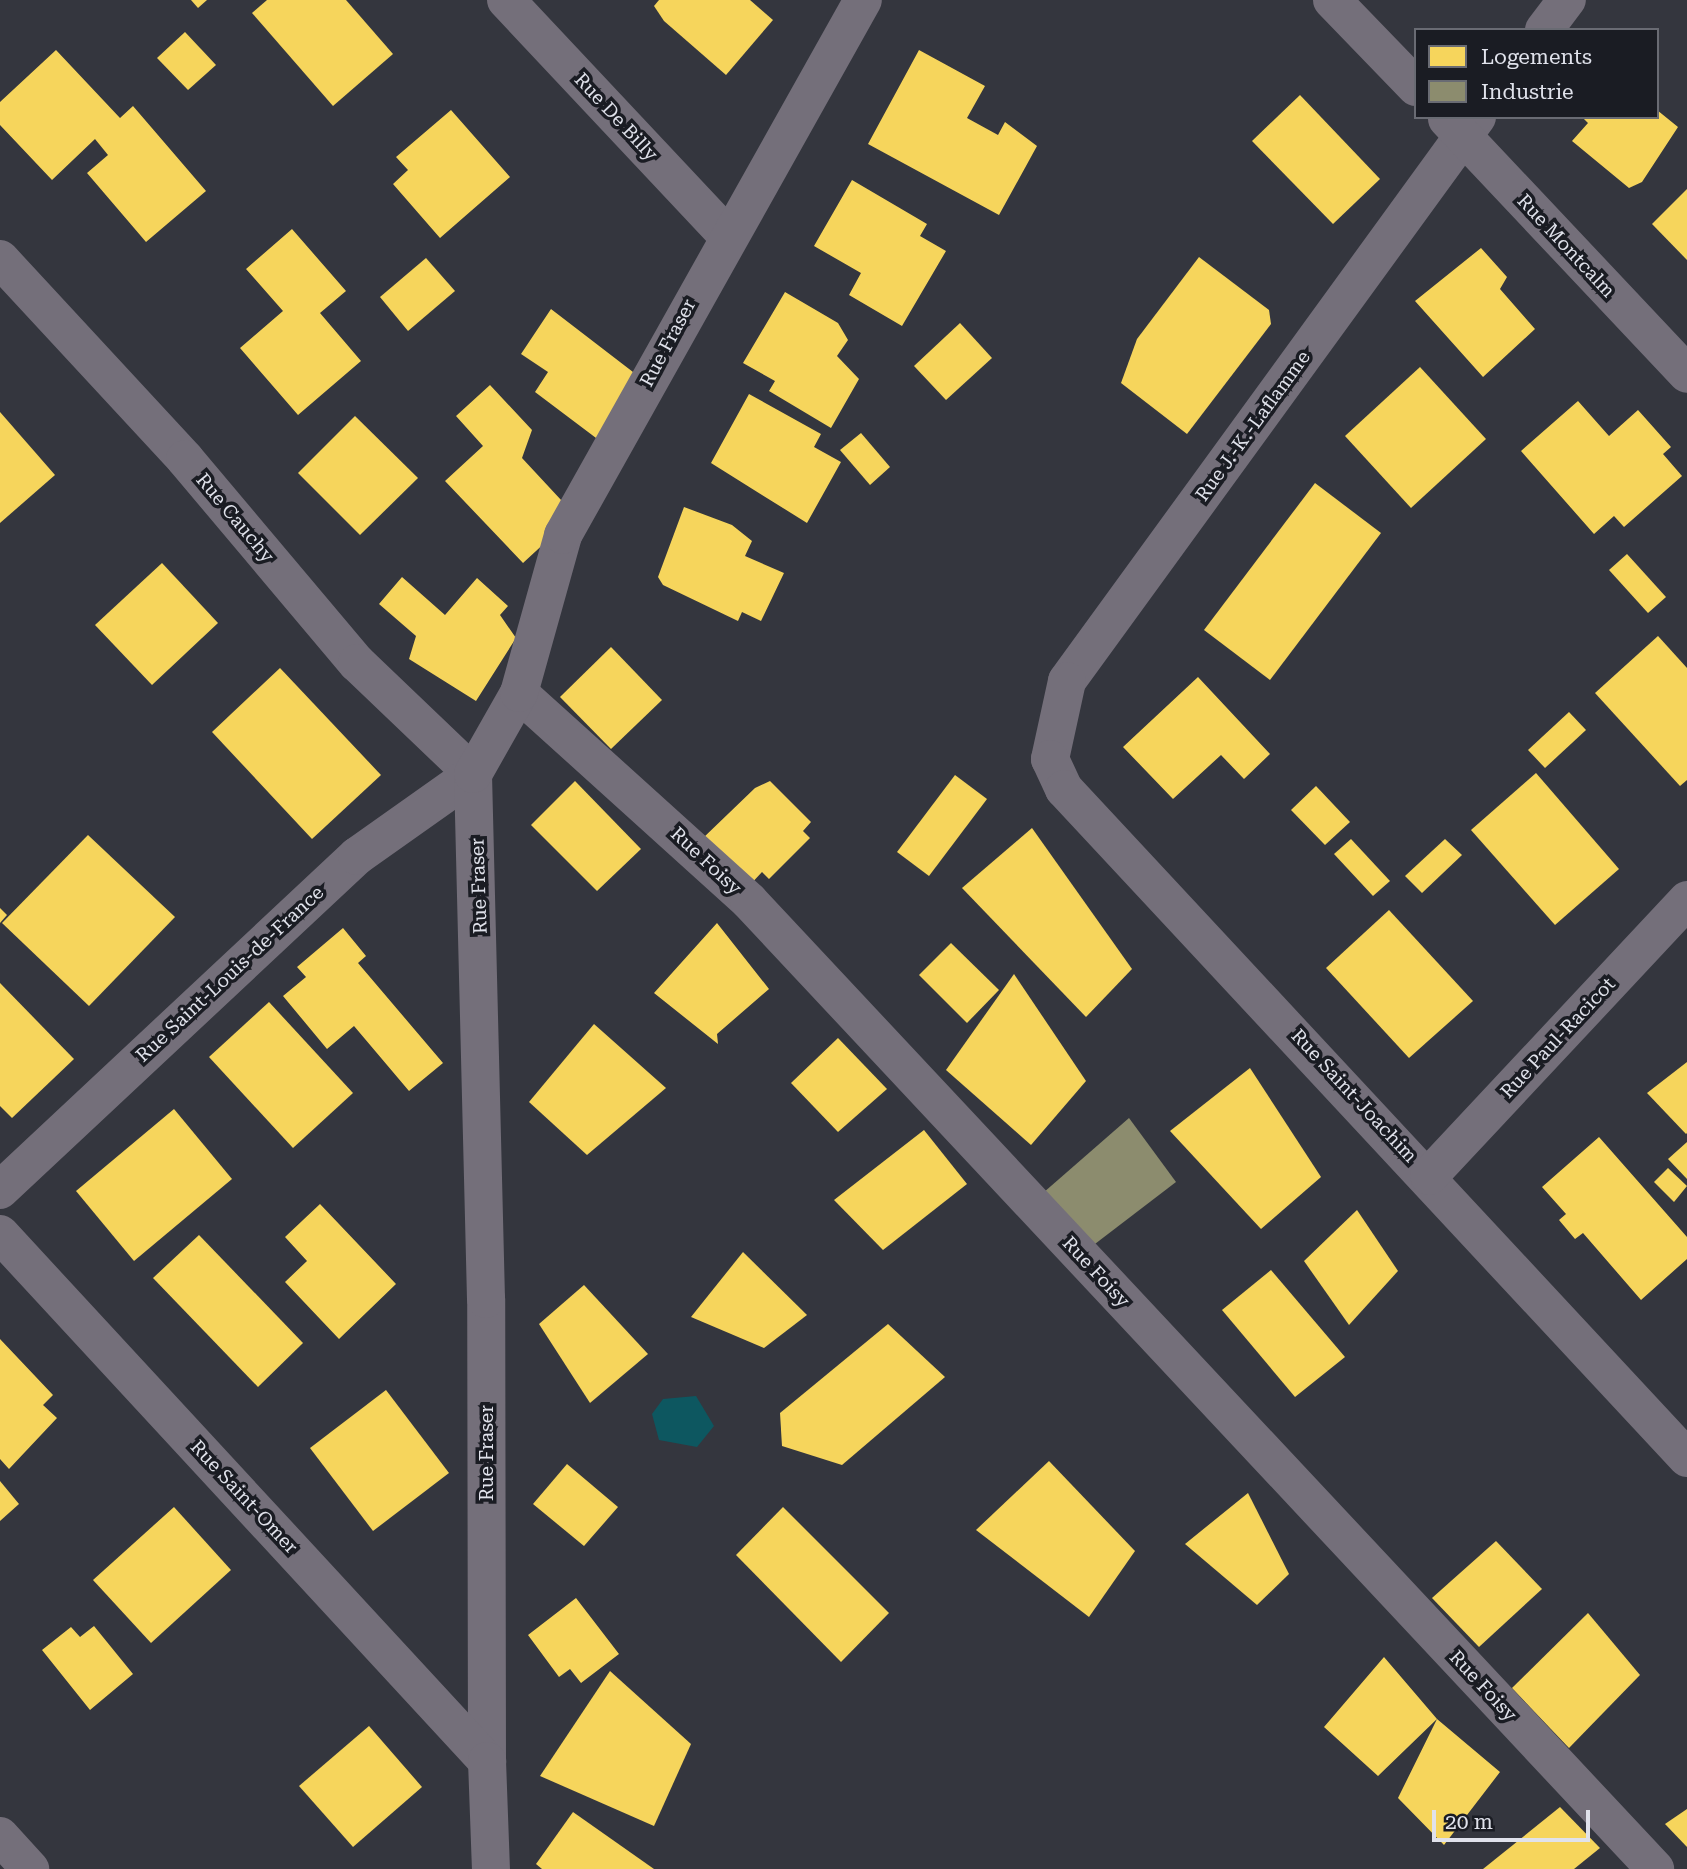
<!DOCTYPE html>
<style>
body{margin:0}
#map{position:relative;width:1687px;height:1869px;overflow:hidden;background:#34363e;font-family:"Roboto Serif",serif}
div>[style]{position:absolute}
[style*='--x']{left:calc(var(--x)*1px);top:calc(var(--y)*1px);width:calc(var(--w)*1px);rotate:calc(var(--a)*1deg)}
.water>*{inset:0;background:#0d5760}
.homes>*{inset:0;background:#f6d55c}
.industry>*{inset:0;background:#8c8c6e}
.minor>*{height:38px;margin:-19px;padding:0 19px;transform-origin:19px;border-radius:19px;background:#746f7a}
.tertiary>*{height:38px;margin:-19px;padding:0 19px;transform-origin:19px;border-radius:19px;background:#746f7a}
span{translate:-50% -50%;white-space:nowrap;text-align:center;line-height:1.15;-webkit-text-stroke:7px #1a1c23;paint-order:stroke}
.street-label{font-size:19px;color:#e0e2eb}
.legend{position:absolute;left:1414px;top:28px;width:245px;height:91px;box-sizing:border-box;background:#1a1c23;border:2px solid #696b73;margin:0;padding:9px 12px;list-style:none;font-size:21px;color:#e0e2eb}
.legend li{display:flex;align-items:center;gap:14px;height:35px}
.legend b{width:35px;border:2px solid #696b73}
.scale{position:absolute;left:1432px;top:1810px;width:158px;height:32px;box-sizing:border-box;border:4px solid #e0e2eb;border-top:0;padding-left:9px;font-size:21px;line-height:24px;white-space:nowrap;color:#e0e2eb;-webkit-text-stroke:5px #1a1c23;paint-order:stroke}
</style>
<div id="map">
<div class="water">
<div style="clip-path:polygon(696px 1396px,714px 1426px,697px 1447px,659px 1440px,652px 1414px,663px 1399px)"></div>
</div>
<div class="homes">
<div style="clip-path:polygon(191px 0,207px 0,198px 8px)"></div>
<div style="clip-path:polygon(267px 0,346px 0,393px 54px,333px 106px,252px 13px)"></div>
<div style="clip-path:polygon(659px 0,750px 0,773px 20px,726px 75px,664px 21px,654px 6px)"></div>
<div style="clip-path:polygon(185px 32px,216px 65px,188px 90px,157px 58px)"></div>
<div style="clip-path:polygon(56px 50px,120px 118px,133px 106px,206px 191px,146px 242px,87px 173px,108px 155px,95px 139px,52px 180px,0 125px,0 102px)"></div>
<div style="clip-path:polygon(919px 50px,985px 86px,967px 118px,998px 135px,1005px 122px,1037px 146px,999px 215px,868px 144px)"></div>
<div style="clip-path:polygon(1300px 95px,1380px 179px,1333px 224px,1252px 141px)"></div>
<div style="clip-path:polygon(451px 110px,510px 177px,440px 238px,393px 184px,408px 170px,396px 157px)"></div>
<div style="clip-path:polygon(1657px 110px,1678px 127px,1642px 182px,1629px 188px,1572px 141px,1588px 123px,1582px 117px,1657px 117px)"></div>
<div style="clip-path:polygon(852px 180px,927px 224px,920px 236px,946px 251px,902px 326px,849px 295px,861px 273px,814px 246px)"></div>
<div style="clip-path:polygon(1687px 189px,1687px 260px,1652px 224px)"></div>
<div style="clip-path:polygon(292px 229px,346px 291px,320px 313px,361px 361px,298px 415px,240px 348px,283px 311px,246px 269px)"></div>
<div style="clip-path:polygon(1481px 248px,1507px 277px,1500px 289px,1535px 329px,1483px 377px,1415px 301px)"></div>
<div style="clip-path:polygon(1199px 257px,1269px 310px,1271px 324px,1187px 434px,1121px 383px,1137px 339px)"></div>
<div style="clip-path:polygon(426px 258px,455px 291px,408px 331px,380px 297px)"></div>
<div style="clip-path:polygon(785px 292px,838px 323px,848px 340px,837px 356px,859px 379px,831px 428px,769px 391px,775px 381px,743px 363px)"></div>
<div style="clip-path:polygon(551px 309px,646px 382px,604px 444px,535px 392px,548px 372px,521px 354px)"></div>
<div style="clip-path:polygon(960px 323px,992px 358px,946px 400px,914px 366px)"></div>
<div style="clip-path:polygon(1420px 367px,1486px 439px,1411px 508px,1345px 436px)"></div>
<div style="clip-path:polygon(490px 385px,532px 430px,522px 458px,575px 515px,523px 563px,445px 481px,483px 446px,456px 416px)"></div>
<div style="clip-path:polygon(749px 394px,821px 434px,814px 447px,841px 462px,807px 523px,711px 463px)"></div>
<div style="clip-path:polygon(1578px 401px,1609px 436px,1638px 410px,1671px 447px,1663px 454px,1682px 476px,1624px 527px,1614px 516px,1594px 534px,1521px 451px)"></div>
<div style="clip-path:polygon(0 412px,55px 475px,0 523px)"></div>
<div style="clip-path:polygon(355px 416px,418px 478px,360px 535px,298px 473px)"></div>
<div style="clip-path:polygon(861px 433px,890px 467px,870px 485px,840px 450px)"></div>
<div style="clip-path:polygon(1315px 483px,1381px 533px,1270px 680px,1204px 630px)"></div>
<div style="clip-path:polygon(684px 507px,732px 525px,752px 541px,745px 556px,784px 573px,761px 621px,742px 612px,738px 621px,663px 585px,658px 577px)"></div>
<div style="clip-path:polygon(1627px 554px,1666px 597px,1648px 613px,1609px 570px)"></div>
<div style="clip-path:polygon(162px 563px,218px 623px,152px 685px,95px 625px)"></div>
<div style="clip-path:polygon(402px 577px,445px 615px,477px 578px,508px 606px,500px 615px,516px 638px,476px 701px,409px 659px,416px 636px,379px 604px)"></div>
<div style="clip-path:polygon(1658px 636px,1687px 668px,1687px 780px,1680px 786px,1595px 693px)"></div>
<div style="clip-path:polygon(611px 647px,662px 700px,611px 749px,560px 697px)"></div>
<div style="clip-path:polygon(280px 668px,381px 775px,312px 839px,212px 732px)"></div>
<div style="clip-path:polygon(1198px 677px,1270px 754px,1244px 779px,1221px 755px,1173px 799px,1123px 747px)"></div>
<div style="clip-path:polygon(1569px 712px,1586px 730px,1545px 768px,1528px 750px)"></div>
<div style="clip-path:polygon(1536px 773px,1619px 869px,1555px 925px,1471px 830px)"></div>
<div style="clip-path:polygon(955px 775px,987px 799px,929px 876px,897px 852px)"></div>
<div style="clip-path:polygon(575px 781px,641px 849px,597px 891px,531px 825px)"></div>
<div style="clip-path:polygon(770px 781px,811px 822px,803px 831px,810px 838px,769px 879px,762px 872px,748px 887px,702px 839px,755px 788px)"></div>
<div style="clip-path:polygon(1316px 786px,1350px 822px,1325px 845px,1291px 810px)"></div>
<div style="clip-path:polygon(1032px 828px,1132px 969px,1086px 1017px,962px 888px)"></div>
<div style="clip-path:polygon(88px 835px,175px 917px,89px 1006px,2px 923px)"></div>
<div style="clip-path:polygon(1351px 839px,1390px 881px,1373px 896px,1334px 854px)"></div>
<div style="clip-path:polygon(1445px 839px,1462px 855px,1422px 893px,1405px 876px)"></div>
<div style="clip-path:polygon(0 908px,7px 915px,0 923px)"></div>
<div style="clip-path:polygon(1389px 910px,1473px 1001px,1409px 1058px,1326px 968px)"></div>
<div style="clip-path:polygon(717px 923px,769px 989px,717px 1034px,718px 1044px,654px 993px)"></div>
<div style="clip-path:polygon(343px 928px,366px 956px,358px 963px,443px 1063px,409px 1091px,354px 1026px,327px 1049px,283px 996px,306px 977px,297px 967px)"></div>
<div style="clip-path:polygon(951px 943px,999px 990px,967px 1023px,919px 975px)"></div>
<div style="clip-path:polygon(1014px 974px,1086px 1081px,1031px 1145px,946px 1070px)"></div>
<div style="clip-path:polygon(0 983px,74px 1059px,12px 1118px,0 1106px)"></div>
<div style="clip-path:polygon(269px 1002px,353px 1093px,293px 1148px,209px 1057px)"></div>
<div style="clip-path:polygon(594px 1024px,666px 1088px,587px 1155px,529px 1102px)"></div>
<div style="clip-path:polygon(838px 1038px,887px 1089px,838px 1132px,791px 1083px)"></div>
<div style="clip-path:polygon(1687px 1062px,1687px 1133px,1686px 1134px,1647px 1093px)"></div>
<div style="clip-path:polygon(1250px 1068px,1321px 1177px,1261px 1229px,1170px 1131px)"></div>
<div style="clip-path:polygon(174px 1109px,232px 1179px,134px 1261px,76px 1191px)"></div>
<div style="clip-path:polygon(924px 1130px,967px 1184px,883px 1250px,834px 1200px)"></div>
<div style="clip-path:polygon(1599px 1137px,1687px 1237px,1687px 1259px,1641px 1300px,1583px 1233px,1575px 1239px,1559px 1220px,1566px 1214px,1542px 1187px)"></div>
<div style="clip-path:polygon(1687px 1142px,1687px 1179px,1668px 1159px)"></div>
<div style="clip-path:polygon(1668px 1168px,1687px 1186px,1674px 1202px,1654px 1182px)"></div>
<div style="clip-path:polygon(320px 1204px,396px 1284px,339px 1339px,285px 1282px,307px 1261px,285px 1237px)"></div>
<div style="clip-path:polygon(1357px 1210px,1398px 1271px,1349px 1325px,1304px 1261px)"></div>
<div style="clip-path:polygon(199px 1235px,303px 1343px,258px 1387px,153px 1278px)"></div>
<div style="clip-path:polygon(743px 1252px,807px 1315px,764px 1348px,691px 1317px)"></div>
<div style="clip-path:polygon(1271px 1270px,1345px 1357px,1295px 1397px,1222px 1310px)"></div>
<div style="clip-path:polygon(584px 1285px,648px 1354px,590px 1403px,539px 1324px)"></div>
<div style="clip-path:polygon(888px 1324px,945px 1377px,842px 1465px,782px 1446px,780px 1413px)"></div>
<div style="clip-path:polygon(0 1339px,53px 1395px,43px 1405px,57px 1418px,9px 1469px,0 1459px)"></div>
<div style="clip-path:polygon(386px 1390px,449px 1473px,373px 1531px,310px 1448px)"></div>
<div style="clip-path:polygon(1049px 1461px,1135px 1551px,1089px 1617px,976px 1530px)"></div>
<div style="clip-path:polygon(567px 1464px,618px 1507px,584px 1546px,533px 1504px)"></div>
<div style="clip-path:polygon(0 1481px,19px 1504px,0 1521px)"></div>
<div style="clip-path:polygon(1248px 1493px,1289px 1574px,1257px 1605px,1185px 1544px)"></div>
<div style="clip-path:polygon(174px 1507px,231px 1570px,151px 1643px,93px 1580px)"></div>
<div style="clip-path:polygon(783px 1507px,889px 1613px,841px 1662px,736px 1555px)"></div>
<div style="clip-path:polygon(1496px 1541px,1542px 1589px,1479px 1647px,1432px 1598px)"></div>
<div style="clip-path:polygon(576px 1598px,619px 1654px,581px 1683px,570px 1669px,559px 1677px,528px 1635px)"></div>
<div style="clip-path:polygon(1588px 1613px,1640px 1675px,1569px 1748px,1512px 1688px)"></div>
<div style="clip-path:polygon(94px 1626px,133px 1674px,90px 1710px,42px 1650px,71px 1627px,80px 1637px)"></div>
<div style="clip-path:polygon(1384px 1657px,1437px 1719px,1500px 1772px,1444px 1845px,1398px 1798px,1437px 1719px,1378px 1776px,1324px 1727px)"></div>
<div style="clip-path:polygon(610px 1671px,691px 1744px,654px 1826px,540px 1776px)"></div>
<div style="clip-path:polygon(369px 1726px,422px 1787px,353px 1847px,299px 1786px)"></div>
<div style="clip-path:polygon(1560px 1807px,1600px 1848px,1574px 1869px,1483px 1869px)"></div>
<div style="clip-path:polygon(1687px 1809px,1687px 1847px,1665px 1824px)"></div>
<div style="clip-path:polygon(573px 1812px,654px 1869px,542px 1869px,536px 1864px)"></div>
</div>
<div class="industry">
<div style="clip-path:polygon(1129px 1118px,1176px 1182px,1091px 1247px,1043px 1193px)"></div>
</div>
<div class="minor">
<div style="--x:506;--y:0;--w:323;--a:46.8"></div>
<div style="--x:1332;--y:0;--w:121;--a:46"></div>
<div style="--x:1544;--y:30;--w:38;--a:-53"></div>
<div style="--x:1477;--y:117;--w:697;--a:126.02"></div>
<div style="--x:1067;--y:681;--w:80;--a:102.3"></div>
<div style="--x:1050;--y:759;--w:33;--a:65"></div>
<div style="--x:1064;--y:789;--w:914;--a:47.04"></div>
<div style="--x:1447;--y:119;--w:350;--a:46.7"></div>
<div style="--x:0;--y:259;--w:272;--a:47.2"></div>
<div style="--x:185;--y:459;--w:267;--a:49.9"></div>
<div style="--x:357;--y:663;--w:161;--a:43.7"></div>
<div style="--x:519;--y:693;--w:310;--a:42.1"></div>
<div style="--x:749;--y:901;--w:1326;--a:46.89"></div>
<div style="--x:1429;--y:1176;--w:378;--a:-46.9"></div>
<div style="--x:0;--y:1190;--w:489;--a:-43.1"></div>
<div style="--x:357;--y:856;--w:142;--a:-35.3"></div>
<div style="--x:487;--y:1761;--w:462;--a:-90.1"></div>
<div style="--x:486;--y:1299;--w:525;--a:-91.42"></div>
<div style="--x:473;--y:774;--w:93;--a:-60.4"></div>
<div style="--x:519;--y:693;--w:164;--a:-74.4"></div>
<div style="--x:563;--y:535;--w:613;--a:-60.72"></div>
<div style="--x:0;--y:1836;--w:45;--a:47.7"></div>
</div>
<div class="tertiary">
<div style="--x:0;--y:1234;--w:718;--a:47.26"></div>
<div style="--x:487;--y:1761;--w:108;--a:87.9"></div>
</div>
<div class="street-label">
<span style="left:616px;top:117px;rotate:47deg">Rue De Billy</span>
<span style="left:1566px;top:246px;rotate:47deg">Rue Montcalm</span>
<span style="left:668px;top:343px;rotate:-62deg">Rue Fraser</span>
<span style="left:1253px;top:426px;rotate:-54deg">Rue J.-K.-Laflamme</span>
<span style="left:235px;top:518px;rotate:50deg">Rue Cauchy</span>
<span style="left:706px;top:861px;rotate:43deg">Rue Foisy</span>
<span style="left:479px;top:886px;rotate:-92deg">Rue Fraser</span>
<span style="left:230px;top:974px;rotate:-43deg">Rue Saint-Louis-de-France</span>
<span style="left:1558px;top:1038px;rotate:-47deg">Rue Paul-Racicot</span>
<span style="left:1354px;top:1096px;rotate:47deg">Rue Saint-Joachim</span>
<span style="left:1096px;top:1272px;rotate:47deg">Rue Foisy</span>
<span style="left:487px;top:1453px;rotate:-90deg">Rue Fraser</span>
<span style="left:244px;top:1497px;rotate:47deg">Rue Saint-Omer</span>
<span style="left:1483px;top:1686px;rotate:47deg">Rue Foisy</span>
</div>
<ul class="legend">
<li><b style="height:19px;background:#f6d55c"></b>Logements</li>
<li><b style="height:19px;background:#8c8c6e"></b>Industrie</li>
</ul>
<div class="scale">20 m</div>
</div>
